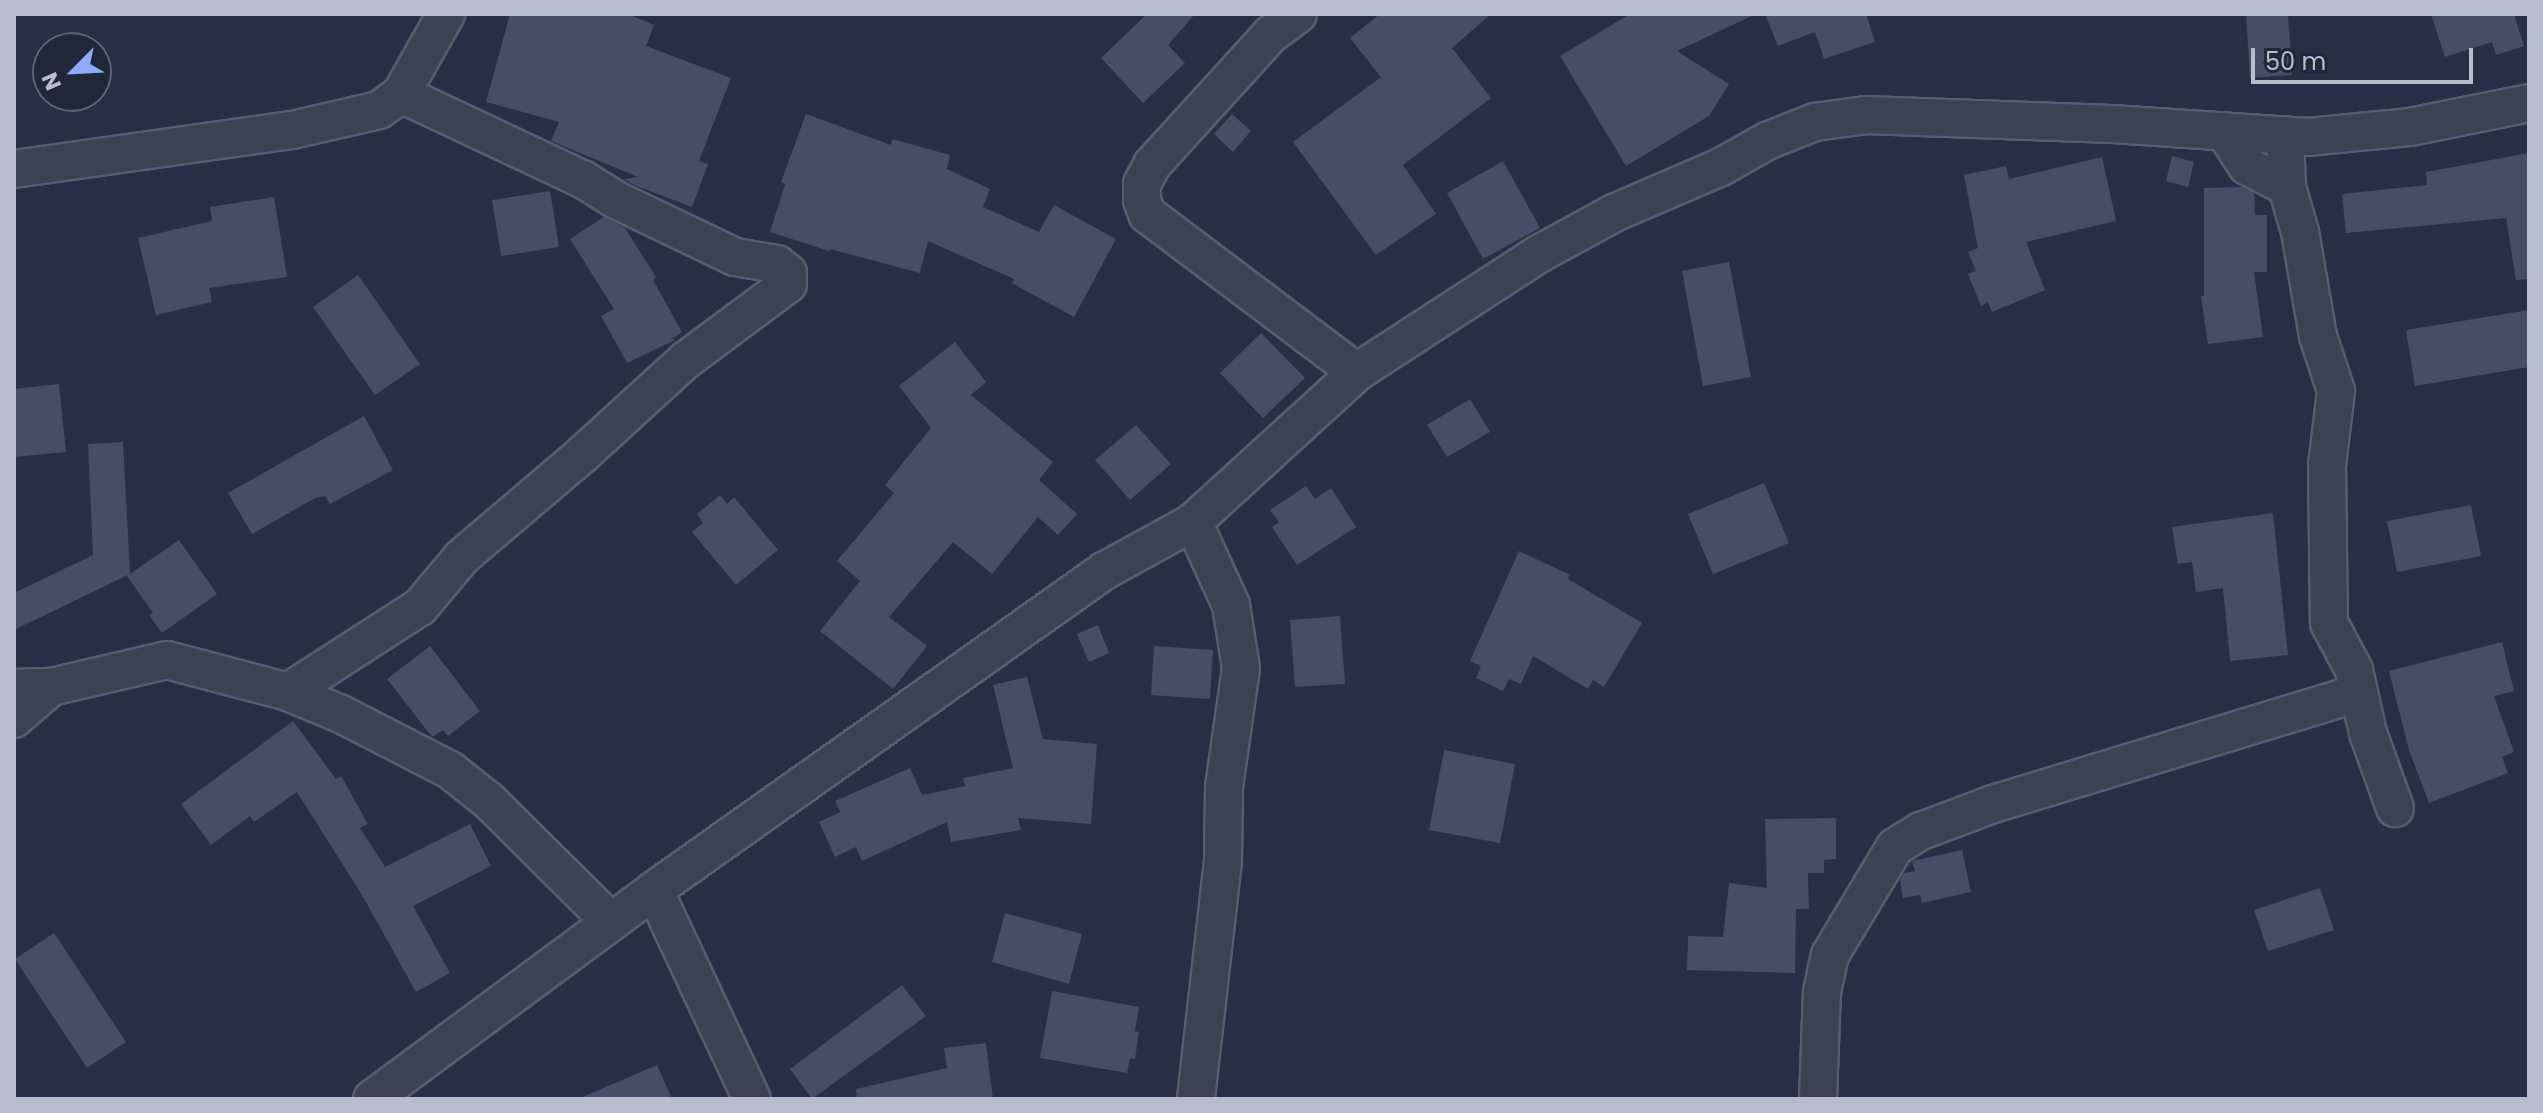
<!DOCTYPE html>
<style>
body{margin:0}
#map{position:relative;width:2543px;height:1113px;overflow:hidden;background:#262f45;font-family:Poppins,sans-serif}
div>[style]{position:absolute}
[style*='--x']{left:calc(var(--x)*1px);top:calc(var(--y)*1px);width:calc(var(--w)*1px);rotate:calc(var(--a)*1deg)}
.building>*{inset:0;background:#444e67}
.roads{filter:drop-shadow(2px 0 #565d6e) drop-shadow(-2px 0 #565d6e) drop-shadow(0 2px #565d6e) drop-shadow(0 -2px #565d6e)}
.minor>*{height:36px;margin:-18px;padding:0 18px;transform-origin:18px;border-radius:18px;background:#3a4254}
span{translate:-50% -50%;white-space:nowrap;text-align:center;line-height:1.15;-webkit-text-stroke:6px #1f2739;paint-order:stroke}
.frame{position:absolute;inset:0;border:16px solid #b8bdcd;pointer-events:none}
.north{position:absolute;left:32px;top:32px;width:80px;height:80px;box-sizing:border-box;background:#1f2739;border:2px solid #5c6374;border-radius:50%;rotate:246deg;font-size:22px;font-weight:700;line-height:32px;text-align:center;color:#b8bdcd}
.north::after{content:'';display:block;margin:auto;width:28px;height:36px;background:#8dabfe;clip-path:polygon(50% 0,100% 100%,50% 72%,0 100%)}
.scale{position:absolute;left:2251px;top:48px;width:222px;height:36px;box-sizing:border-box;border:4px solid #b8bdcd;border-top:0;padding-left:10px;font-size:24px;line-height:28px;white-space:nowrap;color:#b8bdcd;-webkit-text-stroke:6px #1f2739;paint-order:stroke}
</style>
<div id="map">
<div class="building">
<div style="clip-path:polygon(510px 14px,628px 14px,654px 25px,646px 46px,731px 78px,699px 161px,708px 164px,692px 207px,634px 185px,623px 179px,638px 177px,551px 141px,559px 122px,486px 102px)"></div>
<div style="clip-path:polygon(1147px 14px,1195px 14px,1168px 45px,1185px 63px,1143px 103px,1101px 58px)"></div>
<div style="clip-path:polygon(1380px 14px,1491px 14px,1452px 48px,1491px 98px,1403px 165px,1436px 214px,1376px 255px,1293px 142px,1381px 77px,1350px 38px)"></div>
<div style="clip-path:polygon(1630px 14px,1756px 14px,1677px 51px,1729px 84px,1709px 116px,1626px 166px,1560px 56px)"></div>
<div style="clip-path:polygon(1765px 14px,1866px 14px,1875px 42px,1824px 59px,1815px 32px,1778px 46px)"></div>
<div style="clip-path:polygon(2246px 14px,2288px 14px,2292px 75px,2250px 78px)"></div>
<div style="clip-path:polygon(2431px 14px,2514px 14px,2524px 46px,2496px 55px,2492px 42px,2445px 57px)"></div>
<div style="clip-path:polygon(806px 114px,891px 145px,892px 139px,950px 155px,947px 169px,990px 189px,983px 207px,1039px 232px,1054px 205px,1116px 239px,1074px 317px,1012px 283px,1014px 279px,928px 241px,920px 273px,830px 249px,829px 251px,770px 232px,785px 184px,781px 182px)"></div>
<div style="clip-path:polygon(1232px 114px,1251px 131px,1233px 152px,1214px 134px)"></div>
<div style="clip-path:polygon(2529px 153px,2529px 279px,2516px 280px,2506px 218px,2346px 233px,2342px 194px,2427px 185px,2426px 172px)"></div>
<div style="clip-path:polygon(2172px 156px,2194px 162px,2188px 187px,2166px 181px)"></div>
<div style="clip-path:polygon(2102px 157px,2116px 221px,2026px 242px,2045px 290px,1992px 312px,1988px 302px,1981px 306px,1968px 274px,1976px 271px,1968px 252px,1978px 248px,1964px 175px,2006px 166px,2009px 179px)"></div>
<div style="clip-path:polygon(1503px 161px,1540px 228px,1483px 259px,1447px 193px)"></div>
<div style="clip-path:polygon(2242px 187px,2254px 193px,2255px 215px,2267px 215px,2267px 272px,2254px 272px,2263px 337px,2208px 344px,2201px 296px,2204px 296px,2204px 188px)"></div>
<div style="clip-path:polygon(550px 191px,559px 247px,501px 256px,492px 200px)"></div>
<div style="clip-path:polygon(274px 197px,287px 277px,209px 288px,212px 302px,156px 315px,138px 238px,212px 221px,210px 207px)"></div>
<div style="clip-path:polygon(604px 217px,625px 228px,656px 277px,653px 280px,682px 332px,673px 338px,675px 340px,627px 363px,601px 316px,614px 309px,570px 239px)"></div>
<div style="clip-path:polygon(1729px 262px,1751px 377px,1703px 386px,1682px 271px)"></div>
<div style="clip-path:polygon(358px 275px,420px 364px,375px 395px,313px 307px)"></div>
<div style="clip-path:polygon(2529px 310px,2529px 367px,2415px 386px,2406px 330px)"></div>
<div style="clip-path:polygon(1261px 333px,1305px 378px,1263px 418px,1220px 373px)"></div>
<div style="clip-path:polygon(955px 342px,986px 382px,971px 395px,1053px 462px,1039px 480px,1077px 514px,1058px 535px,1038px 517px,992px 574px,953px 542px,889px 617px,927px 646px,893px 689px,820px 631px,860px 581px,837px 561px,894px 493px,885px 485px,931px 428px,899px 386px)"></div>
<div style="clip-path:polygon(59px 384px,66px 452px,14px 457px,14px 389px)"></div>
<div style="clip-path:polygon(1470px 399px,1490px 432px,1447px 457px,1427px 425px)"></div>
<div style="clip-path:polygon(364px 416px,393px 470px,330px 504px,325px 496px,315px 498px,252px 534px,228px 493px)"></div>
<div style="clip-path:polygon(1136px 425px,1171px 464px,1130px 500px,1095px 460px)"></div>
<div style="clip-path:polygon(123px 442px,130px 574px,14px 630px,14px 593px,93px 555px,88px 444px)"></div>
<div style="clip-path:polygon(1764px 483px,1789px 543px,1713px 574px,1688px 514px)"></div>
<div style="clip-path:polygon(1306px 486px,1315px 499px,1331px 488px,1356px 527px,1297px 565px,1272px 527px,1279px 522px,1270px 510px)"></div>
<div style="clip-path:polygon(720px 495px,727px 504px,734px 497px,778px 550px,736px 585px,692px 532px,703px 523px,697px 514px)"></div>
<div style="clip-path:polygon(2471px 505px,2481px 556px,2397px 572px,2387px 521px)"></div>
<div style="clip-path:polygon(2273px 513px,2288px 655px,2230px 661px,2223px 588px,2196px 592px,2192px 562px,2178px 564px,2172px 527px)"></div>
<div style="clip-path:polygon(179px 540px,217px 594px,162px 633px,149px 615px,153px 613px,127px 576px)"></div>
<div style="clip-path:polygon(1519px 551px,1570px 575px,1568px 579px,1642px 623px,1604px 687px,1593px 680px,1588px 689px,1533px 656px,1521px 684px,1509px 679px,1503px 691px,1476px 678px,1481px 666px,1470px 661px)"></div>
<div style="clip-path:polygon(1340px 616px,1345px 684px,1295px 687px,1290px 620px)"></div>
<div style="clip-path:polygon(1098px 625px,1109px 653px,1089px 662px,1077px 634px)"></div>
<div style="clip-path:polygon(2502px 642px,2514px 691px,2494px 696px,2514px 752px,2502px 757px,2508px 773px,2429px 803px,2409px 750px,2389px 671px)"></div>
<div style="clip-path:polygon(430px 646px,480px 711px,448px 736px,443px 730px,432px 737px,387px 679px)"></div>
<div style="clip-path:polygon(1154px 646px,1213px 650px,1210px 699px,1151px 695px)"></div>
<div style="clip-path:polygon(1027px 677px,1043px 739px,1097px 744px,1091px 824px,1018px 818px,1021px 830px,951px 842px,947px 822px,862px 861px,856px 847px,835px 857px,819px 822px,840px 812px,835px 801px,910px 768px,922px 795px,965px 786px,963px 778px,1013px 768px,993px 685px)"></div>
<div style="clip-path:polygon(293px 721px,336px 779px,341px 776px,368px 824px,360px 828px,385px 867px,470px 824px,491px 866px,413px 906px,450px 973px,416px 992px,362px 895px,297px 792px,254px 822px,250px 816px,211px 845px,181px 804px)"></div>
<div style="clip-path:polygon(1444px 750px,1515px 764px,1500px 843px,1429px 830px)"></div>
<div style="clip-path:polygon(1836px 818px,1836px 859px,1824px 860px,1824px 873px,1808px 873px,1809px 909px,1796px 909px,1795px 973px,1687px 970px,1688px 936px,1723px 937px,1729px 883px,1767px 888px,1765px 819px)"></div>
<div style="clip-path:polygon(1962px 850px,1971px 892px,1922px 903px,1920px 895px,1903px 898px,1900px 880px,1904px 873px,1915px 871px,1912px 861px)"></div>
<div style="clip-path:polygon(2320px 888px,2334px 930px,2268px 951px,2254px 910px)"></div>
<div style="clip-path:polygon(1005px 913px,1082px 934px,1069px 984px,992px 962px)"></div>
<div style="clip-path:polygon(54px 933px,126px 1042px,87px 1068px,15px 959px)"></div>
<div style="clip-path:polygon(902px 985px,926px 1016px,812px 1099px,790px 1069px)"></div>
<div style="clip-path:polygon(1052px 991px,1139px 1007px,1135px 1031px,1139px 1032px,1135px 1059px,1130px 1058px,1127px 1073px,1040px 1058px)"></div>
<div style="clip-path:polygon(986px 1043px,993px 1099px,857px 1099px,856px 1089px,947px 1068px,944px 1048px)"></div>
<div style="clip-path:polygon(657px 1065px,672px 1099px,578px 1099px)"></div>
</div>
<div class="roads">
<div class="minor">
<div style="--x:1298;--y:14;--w:34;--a:143"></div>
<div style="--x:1271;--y:34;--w:177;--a:132.3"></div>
<div style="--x:1152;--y:165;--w:21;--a:118"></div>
<div style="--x:1142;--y:184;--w:16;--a:90"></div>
<div style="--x:1142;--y:200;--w:15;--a:70"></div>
<div style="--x:1147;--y:214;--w:263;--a:37"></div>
<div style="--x:2224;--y:131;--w:42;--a:56.7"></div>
<div style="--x:2247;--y:166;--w:45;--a:27.7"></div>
<div style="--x:2285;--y:135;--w:52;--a:87.8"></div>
<div style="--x:2287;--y:187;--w:47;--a:73.9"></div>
<div style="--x:2300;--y:232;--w:106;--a:80.2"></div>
<div style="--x:2318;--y:336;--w:58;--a:71.9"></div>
<div style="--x:2336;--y:391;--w:75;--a:96.9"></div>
<div style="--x:2327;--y:465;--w:158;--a:89.3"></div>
<div style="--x:2329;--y:623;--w:53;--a:62"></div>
<div style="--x:2354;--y:670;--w:65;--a:77.5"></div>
<div style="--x:2368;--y:733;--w:80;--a:70.2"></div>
<div style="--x:14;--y:169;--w:281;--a:-8"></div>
<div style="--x:292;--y:130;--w:89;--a:-12.9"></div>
<div style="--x:379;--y:110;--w:27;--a:-36"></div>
<div style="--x:401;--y:94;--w:92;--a:-60.6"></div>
<div style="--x:1193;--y:522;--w:91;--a:65.4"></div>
<div style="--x:1231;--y:605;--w:64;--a:81"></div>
<div style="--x:1241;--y:668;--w:120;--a:98.1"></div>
<div style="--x:1224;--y:787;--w:74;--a:90.8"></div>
<div style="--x:1223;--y:861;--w:240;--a:96.5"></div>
<div style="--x:14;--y:688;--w:37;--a:-2"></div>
<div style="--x:51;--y:687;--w:119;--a:-13.1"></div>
<div style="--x:167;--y:660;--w:125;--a:14.8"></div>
<div style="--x:288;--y:692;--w:57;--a:22.5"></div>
<div style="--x:341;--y:714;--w:123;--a:27.2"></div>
<div style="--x:450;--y:770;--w:50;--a:38.5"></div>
<div style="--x:489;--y:801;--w:172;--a:44.8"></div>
<div style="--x:288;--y:692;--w:157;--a:-32.8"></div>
<div style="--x:420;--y:607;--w:65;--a:-50"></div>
<div style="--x:462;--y:557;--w:160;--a:-40.4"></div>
<div style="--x:584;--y:453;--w:138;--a:-42.4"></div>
<div style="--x:686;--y:360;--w:127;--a:-36.7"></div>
<div style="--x:788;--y:284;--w:11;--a:-90"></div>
<div style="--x:788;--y:273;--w:14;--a:-141"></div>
<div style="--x:777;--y:264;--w:43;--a:-170.5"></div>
<div style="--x:735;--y:257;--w:132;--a:-154.4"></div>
<div style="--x:616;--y:200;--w:40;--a:-148"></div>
<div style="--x:582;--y:179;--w:200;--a:-154.8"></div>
<div style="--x:14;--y:719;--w:49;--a:-40.9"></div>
<div style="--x:654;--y:890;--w:231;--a:64.9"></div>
<div style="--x:372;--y:1099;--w:351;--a:-36.5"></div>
<div style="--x:654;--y:890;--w:552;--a:-35.33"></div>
<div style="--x:1104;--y:571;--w:102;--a:-28.8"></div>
<div style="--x:1193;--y:522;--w:222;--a:-42.4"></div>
<div style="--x:1357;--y:372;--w:215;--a:-33"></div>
<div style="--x:1537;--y:255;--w:88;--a:-28.6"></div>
<div style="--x:1614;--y:213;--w:116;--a:-23.3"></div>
<div style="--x:1721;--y:167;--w:53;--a:-29.5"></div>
<div style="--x:1767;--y:141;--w:52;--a:-21.6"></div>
<div style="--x:1815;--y:122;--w:51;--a:-7.8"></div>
<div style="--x:1866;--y:115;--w:246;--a:2.1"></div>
<div style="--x:2112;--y:124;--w:196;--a:3.8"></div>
<div style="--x:2308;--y:137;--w:102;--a:-5.6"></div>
<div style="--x:2410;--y:127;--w:121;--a:-11.4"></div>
<div style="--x:1818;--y:1099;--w:107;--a:-87.9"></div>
<div style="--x:1822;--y:992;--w:38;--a:-78"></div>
<div style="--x:1830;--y:955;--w:126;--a:-59"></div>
<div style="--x:1895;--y:847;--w:31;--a:-32"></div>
<div style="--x:1921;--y:831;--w:77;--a:-20.6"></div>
<div style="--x:1993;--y:804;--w:382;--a:-16.9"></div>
</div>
</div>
<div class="frame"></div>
<div class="north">N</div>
<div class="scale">50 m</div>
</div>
